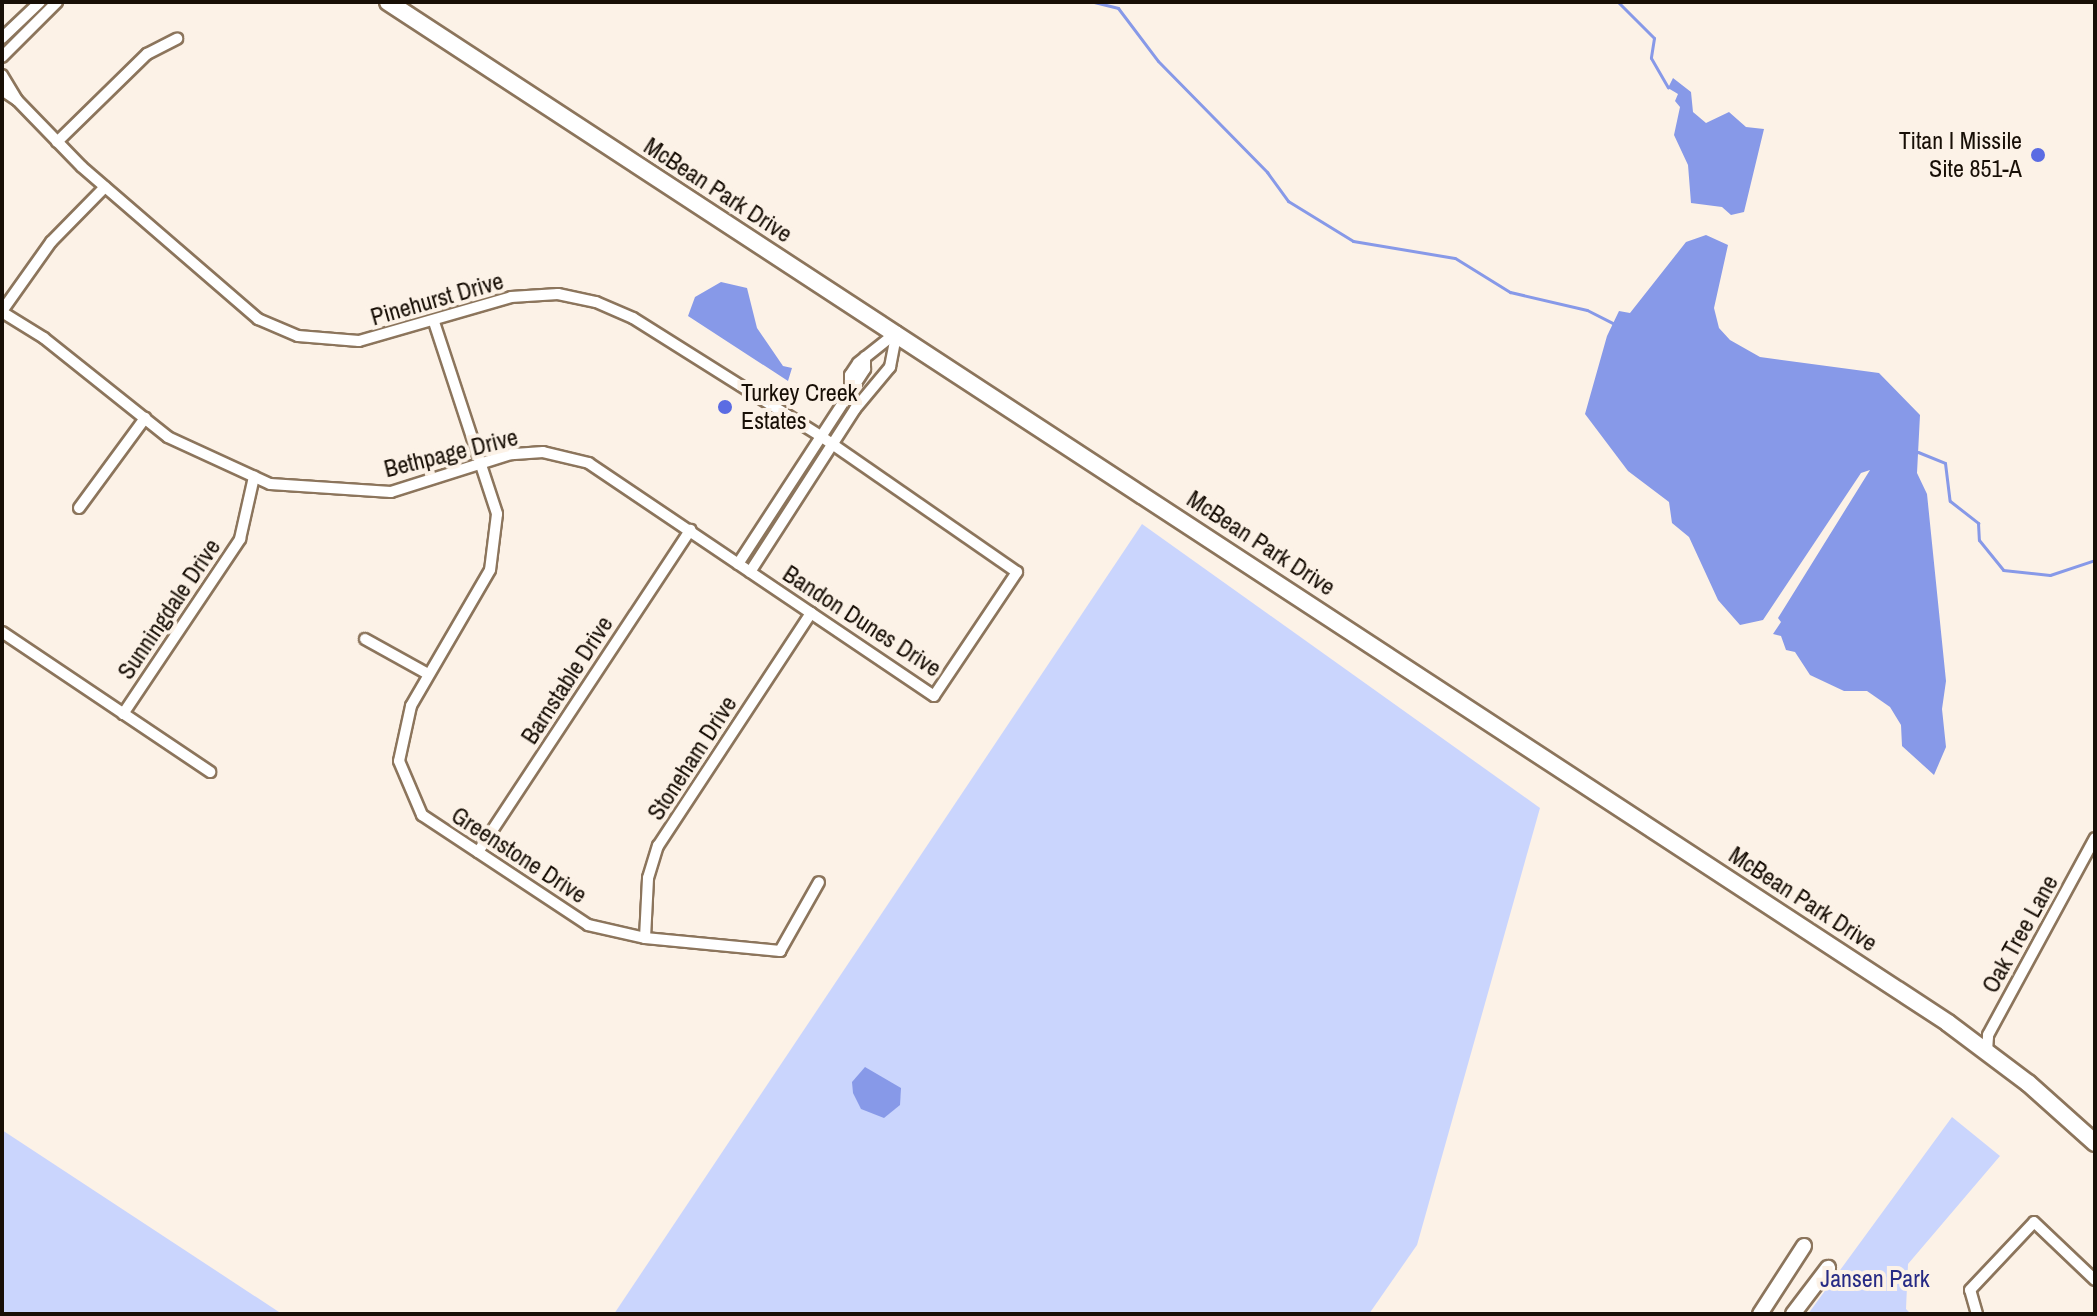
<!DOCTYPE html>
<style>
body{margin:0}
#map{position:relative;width:2097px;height:1316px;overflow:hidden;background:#fcf2e7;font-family:"Archivo Narrow",sans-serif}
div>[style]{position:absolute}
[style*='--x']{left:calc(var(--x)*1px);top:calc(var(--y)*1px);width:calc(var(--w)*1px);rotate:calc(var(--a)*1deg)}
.green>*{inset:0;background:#cad5fd}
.water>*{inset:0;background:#8799e8}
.stream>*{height:3px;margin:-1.5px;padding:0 1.5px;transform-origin:1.5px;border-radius:1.5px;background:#8799e8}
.roads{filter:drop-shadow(2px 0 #8c755c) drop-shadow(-2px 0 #8c755c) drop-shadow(0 2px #8c755c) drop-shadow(0 -2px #8c755c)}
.minor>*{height:10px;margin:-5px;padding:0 5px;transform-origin:5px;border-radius:5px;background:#fff}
.secondary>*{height:14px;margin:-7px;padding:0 7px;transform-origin:7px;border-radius:7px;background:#fff}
.primary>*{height:16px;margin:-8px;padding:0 8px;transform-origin:8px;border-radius:8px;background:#fff}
.dots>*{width:22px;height:22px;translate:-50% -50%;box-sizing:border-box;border:4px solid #fcf2e7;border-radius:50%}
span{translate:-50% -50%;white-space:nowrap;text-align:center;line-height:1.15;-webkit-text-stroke:8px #fcf2e7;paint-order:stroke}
.poi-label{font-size:24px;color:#180f06}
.right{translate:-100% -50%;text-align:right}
.left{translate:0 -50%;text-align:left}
.street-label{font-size:24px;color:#180f06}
.park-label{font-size:24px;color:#262a85}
.frame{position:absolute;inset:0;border:4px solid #180f06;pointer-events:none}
</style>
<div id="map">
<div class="green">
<div style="clip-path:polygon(1142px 524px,1540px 808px,1417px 1245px,1369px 1314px,614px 1314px)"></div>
<div style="clip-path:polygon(1952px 1117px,2000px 1156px,1908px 1264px,1906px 1309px,1911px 1314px,1808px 1314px)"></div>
<div style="clip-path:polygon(2px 1130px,282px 1314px,2px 1314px)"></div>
</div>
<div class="water">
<div style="clip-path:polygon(1673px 78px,1691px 92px,1693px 112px,1706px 123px,1729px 112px,1746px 127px,1764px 129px,1744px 212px,1731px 215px,1722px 207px,1691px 203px,1688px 165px,1674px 135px,1680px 107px,1675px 101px,1678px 94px,1668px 88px)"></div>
<div style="clip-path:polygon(1706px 235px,1728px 245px,1714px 308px,1719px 328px,1730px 340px,1760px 357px,1879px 373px,1920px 415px,1917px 473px,1927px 494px,1946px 681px,1942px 709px,1946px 747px,1934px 775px,1902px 746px,1901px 725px,1890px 707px,1867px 691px,1844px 691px,1810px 675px,1795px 652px,1786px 650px,1781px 636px,1773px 634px,1781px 622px,1778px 618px,1870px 470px,1861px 473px,1763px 620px,1740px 625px,1718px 600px,1689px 537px,1672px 523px,1669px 502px,1628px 471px,1585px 414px,1607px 336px,1619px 311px,1630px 313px,1686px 242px)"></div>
<div style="clip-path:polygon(721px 282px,747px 288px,757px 328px,783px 366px,792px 368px,788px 381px,688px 316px,695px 297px)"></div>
<div style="clip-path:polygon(865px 1067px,901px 1088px,900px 1105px,884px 1118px,861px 1109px,853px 1093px,852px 1082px)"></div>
</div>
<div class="stream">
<div style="--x:1094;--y:2;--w:25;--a:14"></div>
<div style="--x:1118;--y:8;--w:66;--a:53"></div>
<div style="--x:1158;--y:61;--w:156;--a:45.5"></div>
<div style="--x:1267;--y:172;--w:36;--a:54"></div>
<div style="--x:1288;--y:201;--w:76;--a:31.6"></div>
<div style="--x:1353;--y:241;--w:103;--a:9.5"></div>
<div style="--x:1455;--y:258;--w:65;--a:31.7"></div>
<div style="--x:1510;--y:292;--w:79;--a:13.2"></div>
<div style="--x:1587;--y:310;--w:29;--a:27"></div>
<div style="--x:1618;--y:2;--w:51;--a:45"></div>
<div style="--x:1654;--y:38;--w:20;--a:99"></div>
<div style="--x:1651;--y:58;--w:34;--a:60"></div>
<div style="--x:1918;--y:452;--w:29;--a:22"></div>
<div style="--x:1945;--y:463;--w:38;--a:83"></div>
<div style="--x:1950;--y:501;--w:36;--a:38"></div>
<div style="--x:1978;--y:523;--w:17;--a:87"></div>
<div style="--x:1979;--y:540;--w:38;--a:51"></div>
<div style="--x:2003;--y:570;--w:47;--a:6.1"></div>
<div style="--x:2050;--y:575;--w:47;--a:-18.4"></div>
</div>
<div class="roads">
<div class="minor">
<div style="--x:2;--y:38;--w:52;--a:-43.5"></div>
<div style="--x:2;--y:57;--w:78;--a:-45"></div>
<div style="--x:2;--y:75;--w:29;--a:59"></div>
<div style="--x:17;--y:100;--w:93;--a:45.9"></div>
<div style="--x:82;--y:167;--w:233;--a:40.8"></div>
<div style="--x:258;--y:319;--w:43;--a:23"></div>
<div style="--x:298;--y:336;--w:61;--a:4.7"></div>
<div style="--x:359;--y:341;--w:158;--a:-16.1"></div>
<div style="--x:511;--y:297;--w:47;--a:-3.7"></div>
<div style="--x:558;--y:294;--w:39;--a:12"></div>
<div style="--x:596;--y:302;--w:40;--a:23.4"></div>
<div style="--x:633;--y:318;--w:223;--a:32.2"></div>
<div style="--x:822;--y:437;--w:237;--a:34.7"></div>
<div style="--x:1017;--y:572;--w:149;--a:123.8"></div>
<div style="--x:934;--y:696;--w:416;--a:-146"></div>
<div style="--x:589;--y:463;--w:47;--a:-166.6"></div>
<div style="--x:543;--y:452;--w:32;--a:176"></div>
<div style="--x:511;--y:454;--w:126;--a:162.4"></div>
<div style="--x:391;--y:492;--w:121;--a:-176.2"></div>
<div style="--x:270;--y:484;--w:112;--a:-155.3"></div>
<div style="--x:168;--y:437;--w:159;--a:-141.4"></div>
<div style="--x:44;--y:338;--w:49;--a:-148.2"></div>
<div style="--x:2;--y:90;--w:18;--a:34"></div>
<div style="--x:57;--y:142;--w:126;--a:-44.4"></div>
<div style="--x:147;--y:54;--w:34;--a:-27"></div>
<div style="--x:2;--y:311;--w:85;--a:-54.6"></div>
<div style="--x:51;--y:242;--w:77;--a:-45.5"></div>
<div style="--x:434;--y:322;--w:202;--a:71.8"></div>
<div style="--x:497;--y:514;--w:56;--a:97.1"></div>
<div style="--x:490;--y:570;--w:157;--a:120.2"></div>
<div style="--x:411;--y:706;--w:56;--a:102.3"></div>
<div style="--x:399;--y:761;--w:59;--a:66.9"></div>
<div style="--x:422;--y:815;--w:199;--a:33.5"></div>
<div style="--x:588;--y:925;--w:58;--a:12.8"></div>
<div style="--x:645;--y:938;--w:136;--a:5.5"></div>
<div style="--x:780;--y:951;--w:79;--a:-60.5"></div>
<div style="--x:850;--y:393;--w:18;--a:-90"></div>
<div style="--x:850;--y:375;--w:14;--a:-56"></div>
<div style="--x:858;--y:363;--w:50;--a:-38.5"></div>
<div style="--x:79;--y:508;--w:112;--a:-53.7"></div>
<div style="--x:738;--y:564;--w:233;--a:-56.9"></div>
<div style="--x:865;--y:369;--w:12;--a:-90"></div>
<div style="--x:750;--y:572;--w:194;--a:-57.2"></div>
<div style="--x:855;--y:409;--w:55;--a:-50.2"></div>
<div style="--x:890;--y:367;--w:36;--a:-79"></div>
<div style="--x:2;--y:632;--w:251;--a:33.9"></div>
<div style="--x:365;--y:639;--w:72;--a:29.1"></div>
<div style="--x:123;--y:714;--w:211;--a:-56.2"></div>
<div style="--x:240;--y:539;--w:64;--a:-77.3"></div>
<div style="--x:478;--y:852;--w:386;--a:-56.6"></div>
<div style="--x:645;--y:938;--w:60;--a:-87.1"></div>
<div style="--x:648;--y:878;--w:34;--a:-73"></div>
<div style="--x:658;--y:846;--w:279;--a:-56.7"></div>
<div style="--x:1987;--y:1051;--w:16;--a:-86"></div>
<div style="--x:1988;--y:1035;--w:224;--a:-61.5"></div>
<div style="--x:1977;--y:1314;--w:25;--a:-106"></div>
<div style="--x:1970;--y:1290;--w:93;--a:-46.7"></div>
<div style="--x:2034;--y:1222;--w:84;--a:43.6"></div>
</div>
<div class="secondary">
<div style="--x:1760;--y:1314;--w:81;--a:-57.1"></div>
<div style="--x:1793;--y:1314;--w:58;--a:-52.7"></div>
</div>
<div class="primary">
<div style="--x:388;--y:2;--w:1864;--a:33.2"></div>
<div style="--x:1948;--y:1023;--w:100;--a:36.9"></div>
<div style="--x:2028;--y:1083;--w:90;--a:41.8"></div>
</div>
</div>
<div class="dots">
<div style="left:2038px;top:155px;background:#5b6ce3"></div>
<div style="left:725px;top:407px;background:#5b6ce3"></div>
</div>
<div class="poi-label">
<span class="right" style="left:2022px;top:155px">Titan I Missile<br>Site 851-A</span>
<span class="left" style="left:741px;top:407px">Turkey Creek<br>Estates</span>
</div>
<div class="street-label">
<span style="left:718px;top:190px;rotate:33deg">McBean Park Drive</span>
<span style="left:437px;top:299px;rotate:-16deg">Pinehurst Drive</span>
<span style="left:451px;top:453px;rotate:-14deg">Bethpage Drive</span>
<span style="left:1261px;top:543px;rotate:33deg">McBean Park Drive</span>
<span style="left:169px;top:609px;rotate:-56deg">Sunningdale Drive</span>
<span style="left:862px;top:621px;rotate:33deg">Bandon Dunes Drive</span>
<span style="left:567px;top:680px;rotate:-57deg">Barnstable Drive</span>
<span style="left:692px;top:758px;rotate:-57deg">Stoneham Drive</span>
<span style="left:519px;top:855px;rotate:33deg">Greenstone Drive</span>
<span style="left:1803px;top:899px;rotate:33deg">McBean Park Drive</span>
<span style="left:2020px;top:934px;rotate:-61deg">Oak Tree Lane</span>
</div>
<div class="park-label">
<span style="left:1875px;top:1279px">Jansen Park</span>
</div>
<div class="frame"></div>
</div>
